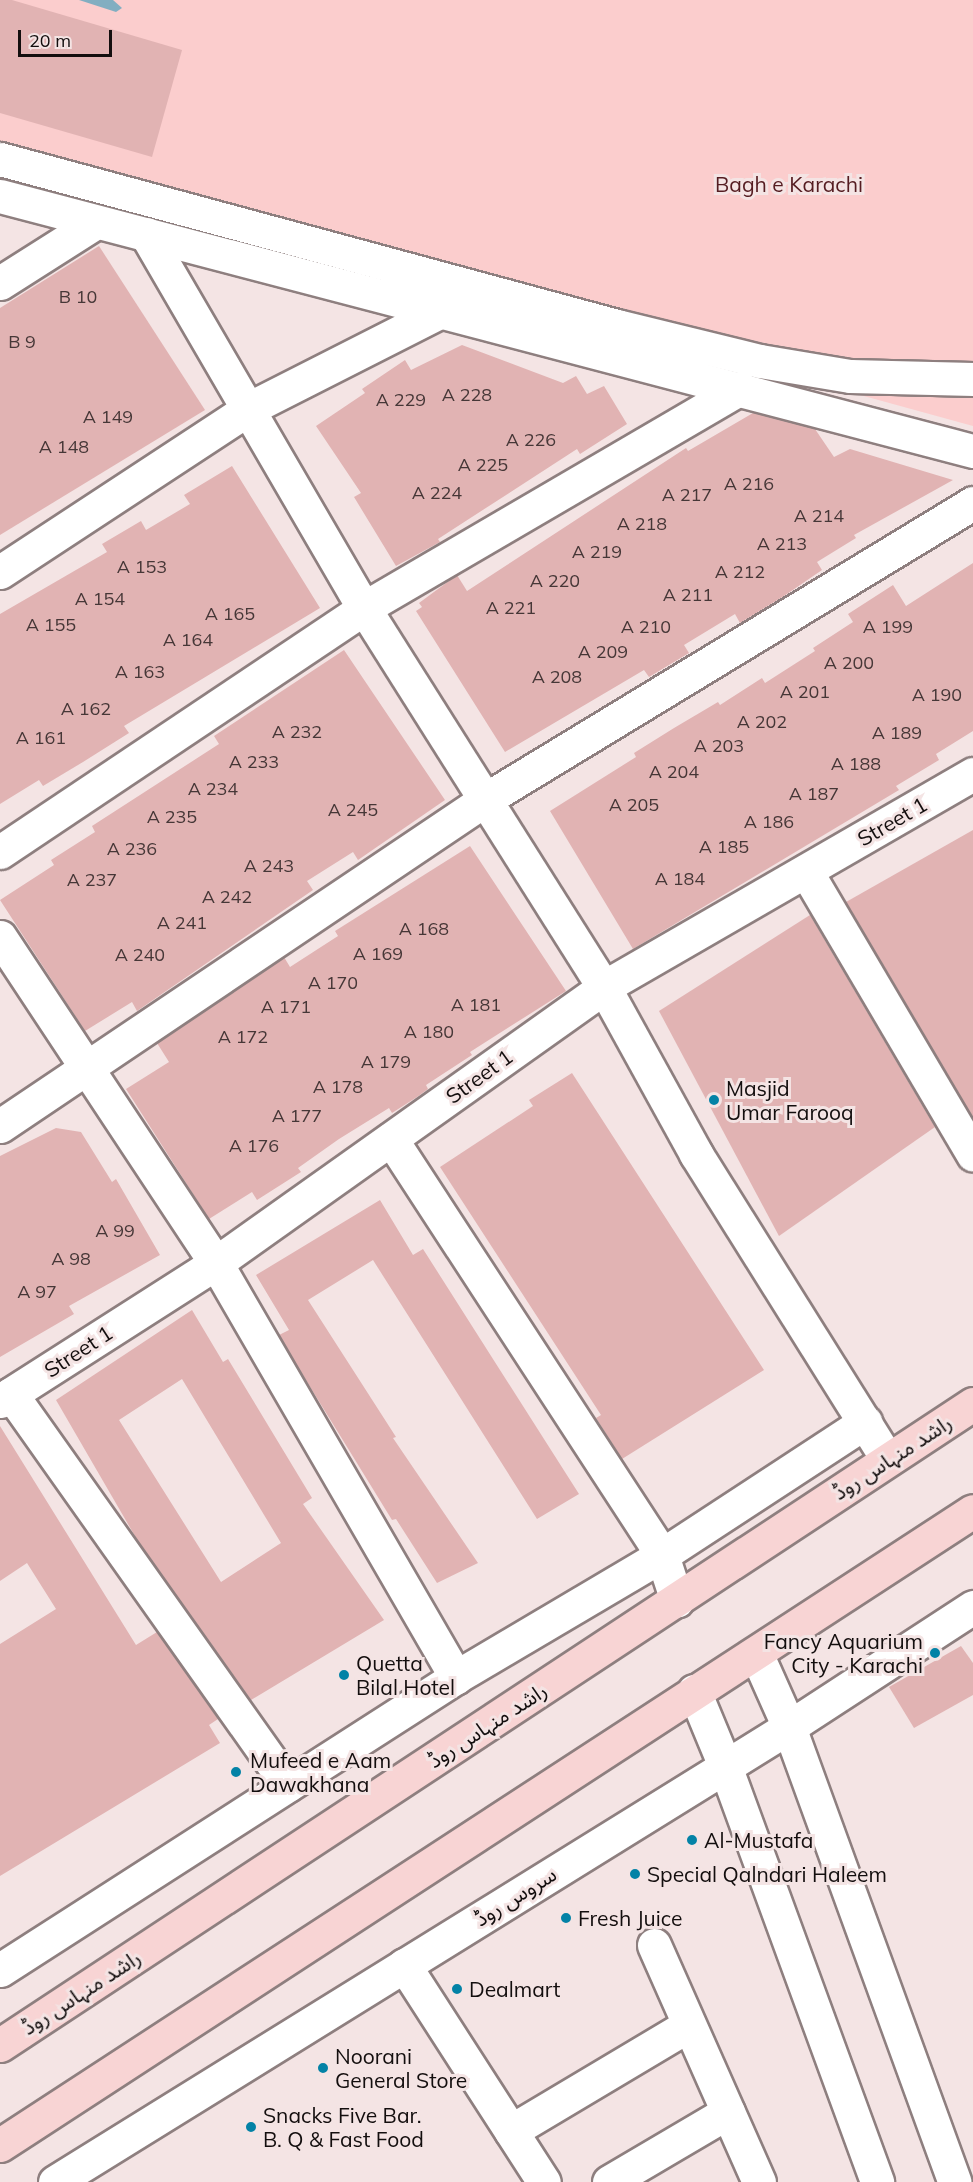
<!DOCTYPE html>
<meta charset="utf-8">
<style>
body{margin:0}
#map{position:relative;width:973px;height:2182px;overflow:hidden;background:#f4e4e4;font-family:Mulish,"Noto Sans Arabic",sans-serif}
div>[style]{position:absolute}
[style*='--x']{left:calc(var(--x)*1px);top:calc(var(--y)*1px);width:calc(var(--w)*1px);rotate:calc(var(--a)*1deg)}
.green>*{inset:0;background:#fbcdcd}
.water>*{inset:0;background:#82aec1}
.building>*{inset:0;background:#e1b3b3}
.roads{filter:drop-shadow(2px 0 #8e7f7f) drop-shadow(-2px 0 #8e7f7f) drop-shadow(0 2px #8e7f7f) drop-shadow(0 -2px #8e7f7f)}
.minor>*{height:33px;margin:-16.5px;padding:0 16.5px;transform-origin:16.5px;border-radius:16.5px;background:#fff}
.major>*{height:33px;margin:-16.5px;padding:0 16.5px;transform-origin:16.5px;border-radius:16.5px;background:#f8d4d4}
.dots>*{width:16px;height:16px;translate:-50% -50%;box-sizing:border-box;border:3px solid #f4e4e4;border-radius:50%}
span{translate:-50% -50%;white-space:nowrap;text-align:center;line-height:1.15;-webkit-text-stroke:6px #f4e4e4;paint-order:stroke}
.number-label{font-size:18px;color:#463737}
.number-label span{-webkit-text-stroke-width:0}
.park-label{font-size:21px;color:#551c21}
.street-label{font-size:21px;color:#130e0e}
.poi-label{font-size:21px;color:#130e0e}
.left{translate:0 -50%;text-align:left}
.right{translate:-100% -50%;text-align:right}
.scale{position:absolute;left:18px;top:30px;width:94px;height:27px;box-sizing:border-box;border:3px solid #130e0e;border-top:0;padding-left:8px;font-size:18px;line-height:21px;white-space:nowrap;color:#130e0e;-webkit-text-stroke:4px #f4e4e4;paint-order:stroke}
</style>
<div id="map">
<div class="green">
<div style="clip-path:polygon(0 0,973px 0,973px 426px,0 159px)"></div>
</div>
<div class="water">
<div style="clip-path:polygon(79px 0,113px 0,122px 8px,116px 12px)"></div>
</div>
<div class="building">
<div style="clip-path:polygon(0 0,12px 0,182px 50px,152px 157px,0 113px)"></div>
<div style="clip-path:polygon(99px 246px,205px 410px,0 535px,0 308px)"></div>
<div style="clip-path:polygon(462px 345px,563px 383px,576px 376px,587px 394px,604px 386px,627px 424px,580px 454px,577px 449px,438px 539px,440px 542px,396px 566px,354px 497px,361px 493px,316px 426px,365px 393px,362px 389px,405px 360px,411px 370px)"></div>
<div style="clip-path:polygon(753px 413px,815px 429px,834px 457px,850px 449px,953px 480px,854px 535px,856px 538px,817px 562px,822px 570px,784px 596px,740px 623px,735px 614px,684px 645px,689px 653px,649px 677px,644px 670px,505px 752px,416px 611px,422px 607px,419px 603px,457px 575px,467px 591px,686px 448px,688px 451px)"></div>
<div style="clip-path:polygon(232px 466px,320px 608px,124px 726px,129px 733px,83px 762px,43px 786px,39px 780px,0 804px,0 614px,107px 552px,102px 544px,141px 521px,146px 530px,190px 504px,184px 495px)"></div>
<div style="clip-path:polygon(973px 563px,973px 731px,936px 754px,939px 760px,896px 786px,899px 790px,633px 949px,550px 811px,636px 757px,634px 753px,674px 728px,718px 702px,720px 705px,762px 678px,765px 683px,815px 651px,813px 648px,853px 622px,848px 614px,893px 585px,906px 606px)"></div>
<div style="clip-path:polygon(344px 650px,445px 800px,358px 860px,353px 852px,307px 881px,313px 890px,137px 1011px,132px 1002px,85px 1031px,0 900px,54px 865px,51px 860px,95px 832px,92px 826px,219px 744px,214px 736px)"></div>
<div style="clip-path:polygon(973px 830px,973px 1118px,846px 902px)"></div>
<div style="clip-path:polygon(470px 846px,566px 991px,470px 1052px,472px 1055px,426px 1085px,428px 1089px,417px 1097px,392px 1113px,389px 1108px,339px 1139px,298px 1168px,301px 1172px,257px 1200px,252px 1192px,209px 1219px,126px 1089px,169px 1062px,157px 1043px,284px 957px,290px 967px,338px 936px,335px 931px)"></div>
<div style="clip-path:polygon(810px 915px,935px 1127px,779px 1236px,659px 1011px)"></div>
<div style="clip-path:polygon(572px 1073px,764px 1370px,622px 1459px,596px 1418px,601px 1415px,440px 1167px,533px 1106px,529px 1100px)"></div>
<div style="clip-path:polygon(56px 1128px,81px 1132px,112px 1182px,116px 1179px,160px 1255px,69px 1306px,74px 1314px,0 1357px,0 1156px)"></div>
<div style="clip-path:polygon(380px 1200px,413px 1255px,423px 1249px,579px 1494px,537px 1519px,373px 1260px,308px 1300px,396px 1437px,393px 1438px,478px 1563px,437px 1583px,396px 1519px,392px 1520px,296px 1364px,279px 1335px,289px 1330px,256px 1275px)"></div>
<div style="clip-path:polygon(evenodd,192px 1310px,223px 1362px,228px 1359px,312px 1498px,303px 1504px,384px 1620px,251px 1700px,139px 1543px,56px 1400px,192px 1310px,182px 1379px,281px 1543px,221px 1582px,119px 1420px,182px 1379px)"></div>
<div style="clip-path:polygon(0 1426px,136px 1645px,157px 1632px,218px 1719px,209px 1725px,220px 1743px,0 1876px,0 1644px,56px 1609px,27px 1563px,0 1581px)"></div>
<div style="clip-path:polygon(961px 1646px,973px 1663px,973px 1695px,914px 1728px,889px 1687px)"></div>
</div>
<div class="roads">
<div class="minor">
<div style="--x:0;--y:159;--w:639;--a:15.15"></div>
<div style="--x:617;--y:326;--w:147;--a:13.8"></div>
<div style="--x:760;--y:361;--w:91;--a:9.5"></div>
<div style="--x:850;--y:376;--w:123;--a:1.4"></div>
<div style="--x:0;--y:196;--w:1006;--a:14.69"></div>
<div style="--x:146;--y:234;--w:433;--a:59.8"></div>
<div style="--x:364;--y:608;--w:449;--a:57.7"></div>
<div style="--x:604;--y:987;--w:191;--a:61.1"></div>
<div style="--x:696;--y:1154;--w:360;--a:57.9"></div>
<div style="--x:0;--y:283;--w:114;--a:-32.4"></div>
<div style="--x:0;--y:572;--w:297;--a:-33.3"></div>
<div style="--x:248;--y:409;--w:216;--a:-26.9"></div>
<div style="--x:0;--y:852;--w:438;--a:-33.8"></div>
<div style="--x:364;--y:608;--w:436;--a:-30.3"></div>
<div style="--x:806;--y:871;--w:329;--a:59.5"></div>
<div style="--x:0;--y:937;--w:391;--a:56.5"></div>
<div style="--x:216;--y:1263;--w:479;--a:59.9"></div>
<div style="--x:0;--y:1126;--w:586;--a:-33.93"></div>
<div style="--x:486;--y:799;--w:570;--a:-31.29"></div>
<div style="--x:391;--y:1139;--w:496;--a:56.9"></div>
<div style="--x:662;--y:1555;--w:48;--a:71.9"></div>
<div style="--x:11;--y:1394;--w:479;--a:54.7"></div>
<div style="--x:0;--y:1401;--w:256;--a:-32.6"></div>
<div style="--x:216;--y:1263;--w:476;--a:-35.4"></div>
<div style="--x:604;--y:987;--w:426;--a:-30"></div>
<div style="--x:756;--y:1653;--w:81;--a:66"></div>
<div style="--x:789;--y:1727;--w:484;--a:70"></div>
<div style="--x:694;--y:1691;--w:81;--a:67.5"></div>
<div style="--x:725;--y:1766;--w:443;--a:69.9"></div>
<div style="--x:654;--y:1945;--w:259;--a:66.1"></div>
<div style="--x:404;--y:1965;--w:258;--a:57.2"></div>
<div style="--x:0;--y:1970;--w:542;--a:-32.72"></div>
<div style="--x:456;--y:1677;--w:239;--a:-30.6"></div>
<div style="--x:662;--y:1555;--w:243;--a:-33.2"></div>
<div style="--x:511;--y:2131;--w:207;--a:-30.8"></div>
<div style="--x:55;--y:2182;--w:864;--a:-31.79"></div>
<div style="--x:789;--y:1727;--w:220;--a:-33.1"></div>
<div style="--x:609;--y:2182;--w:138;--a:-30.5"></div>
</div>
<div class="major">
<div style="--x:0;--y:2045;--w:1165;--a:-33.38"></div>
<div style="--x:0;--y:2145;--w:1161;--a:-33.09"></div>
</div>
</div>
<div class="dots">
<div style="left:714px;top:1100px;background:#0382a6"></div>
<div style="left:935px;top:1653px;background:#0382a6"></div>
<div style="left:344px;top:1675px;background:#0382a6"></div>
<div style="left:236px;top:1772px;background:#0382a6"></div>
<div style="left:692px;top:1840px;background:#0382a6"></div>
<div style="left:635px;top:1874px;background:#0382a6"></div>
<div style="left:566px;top:1918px;background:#0382a6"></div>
<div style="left:457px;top:1989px;background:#0382a6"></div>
<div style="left:323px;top:2068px;background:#0382a6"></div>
<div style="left:251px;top:2127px;background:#0382a6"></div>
</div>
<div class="number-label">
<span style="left:78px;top:297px">B 10</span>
<span style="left:22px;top:342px">B 9</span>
<span style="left:467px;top:395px">A 228</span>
<span style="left:401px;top:400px">A 229</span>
<span style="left:108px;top:417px">A 149</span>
<span style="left:531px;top:440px">A 226</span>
<span style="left:64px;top:447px">A 148</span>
<span style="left:483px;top:465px">A 225</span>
<span style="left:749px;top:484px">A 216</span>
<span style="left:437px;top:493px">A 224</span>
<span style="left:687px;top:495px">A 217</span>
<span style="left:819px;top:516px">A 214</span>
<span style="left:642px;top:524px">A 218</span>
<span style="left:782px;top:544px">A 213</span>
<span style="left:597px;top:552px">A 219</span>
<span style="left:142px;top:567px">A 153</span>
<span style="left:740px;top:572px">A 212</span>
<span style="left:555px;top:581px">A 220</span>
<span style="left:688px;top:595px">A 211</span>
<span style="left:100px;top:599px">A 154</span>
<span style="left:511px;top:608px">A 221</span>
<span style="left:230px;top:614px">A 165</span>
<span style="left:51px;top:625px">A 155</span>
<span style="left:646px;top:627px">A 210</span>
<span style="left:888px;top:627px">A 199</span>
<span style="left:188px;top:640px">A 164</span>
<span style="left:603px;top:652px">A 209</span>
<span style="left:849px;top:663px">A 200</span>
<span style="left:140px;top:672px">A 163</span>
<span style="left:557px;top:677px">A 208</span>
<span style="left:805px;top:692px">A 201</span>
<span style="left:937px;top:695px">A 190</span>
<span style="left:86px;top:709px">A 162</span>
<span style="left:762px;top:722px">A 202</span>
<span style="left:297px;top:732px">A 232</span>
<span style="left:897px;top:733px">A 189</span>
<span style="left:41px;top:738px">A 161</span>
<span style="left:719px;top:746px">A 203</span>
<span style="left:254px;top:762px">A 233</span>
<span style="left:856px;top:764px">A 188</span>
<span style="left:674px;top:772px">A 204</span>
<span style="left:213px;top:789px">A 234</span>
<span style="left:814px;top:794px">A 187</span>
<span style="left:634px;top:805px">A 205</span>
<span style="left:353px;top:810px">A 245</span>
<span style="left:172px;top:817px">A 235</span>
<span style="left:769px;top:822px">A 186</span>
<span style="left:724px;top:847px">A 185</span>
<span style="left:132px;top:849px">A 236</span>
<span style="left:269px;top:866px">A 243</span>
<span style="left:680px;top:879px">A 184</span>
<span style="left:92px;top:880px">A 237</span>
<span style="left:227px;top:897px">A 242</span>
<span style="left:182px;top:923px">A 241</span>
<span style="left:424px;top:929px">A 168</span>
<span style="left:378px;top:954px">A 169</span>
<span style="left:140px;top:955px">A 240</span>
<span style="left:333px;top:983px">A 170</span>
<span style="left:476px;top:1005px">A 181</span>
<span style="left:286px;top:1007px">A 171</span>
<span style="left:429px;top:1032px">A 180</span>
<span style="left:243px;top:1037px">A 172</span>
<span style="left:386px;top:1062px">A 179</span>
<span style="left:338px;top:1087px">A 178</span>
<span style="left:297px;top:1116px">A 177</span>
<span style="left:254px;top:1146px">A 176</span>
<span style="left:115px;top:1231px">A 99</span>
<span style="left:71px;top:1259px">A 98</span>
<span style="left:37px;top:1292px">A 97</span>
</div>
<div class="park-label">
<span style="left:789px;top:184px">Bagh e Karachi</span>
</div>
<div class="street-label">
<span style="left:892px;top:821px;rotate:-30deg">Street 1</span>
<span style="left:479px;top:1076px;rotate:-36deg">Street 1</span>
<span style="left:78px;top:1351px;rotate:-33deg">Street 1</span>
<span style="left:892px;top:1457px;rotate:-33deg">راشد منہاس روڈ</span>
<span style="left:487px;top:1725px;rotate:-33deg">راشد منہاس روڈ</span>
<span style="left:515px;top:1896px;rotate:-32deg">سروس روڈ</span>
<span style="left:81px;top:1992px;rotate:-33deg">راشد منہاس روڈ</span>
</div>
<div class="poi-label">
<span class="left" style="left:726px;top:1100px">Masjid<br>Umar Farooq</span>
<span class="right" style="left:923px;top:1653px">Fancy Aquarium<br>City - Karachi</span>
<span class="left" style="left:356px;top:1675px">Quetta<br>Bilal Hotel</span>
<span class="left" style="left:250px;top:1772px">Mufeed e Aam<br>Dawakhana</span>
<span class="left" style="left:704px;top:1840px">Al-Mustafa</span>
<span class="left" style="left:647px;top:1874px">Special Qalndari Haleem</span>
<span class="left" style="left:578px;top:1918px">Fresh Juice</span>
<span class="left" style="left:469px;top:1989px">Dealmart</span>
<span class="left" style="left:335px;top:2068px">Noorani<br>General Store</span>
<span class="left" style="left:263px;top:2127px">Snacks Five Bar.<br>B. Q &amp; Fast Food</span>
</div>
<div class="scale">20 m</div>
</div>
